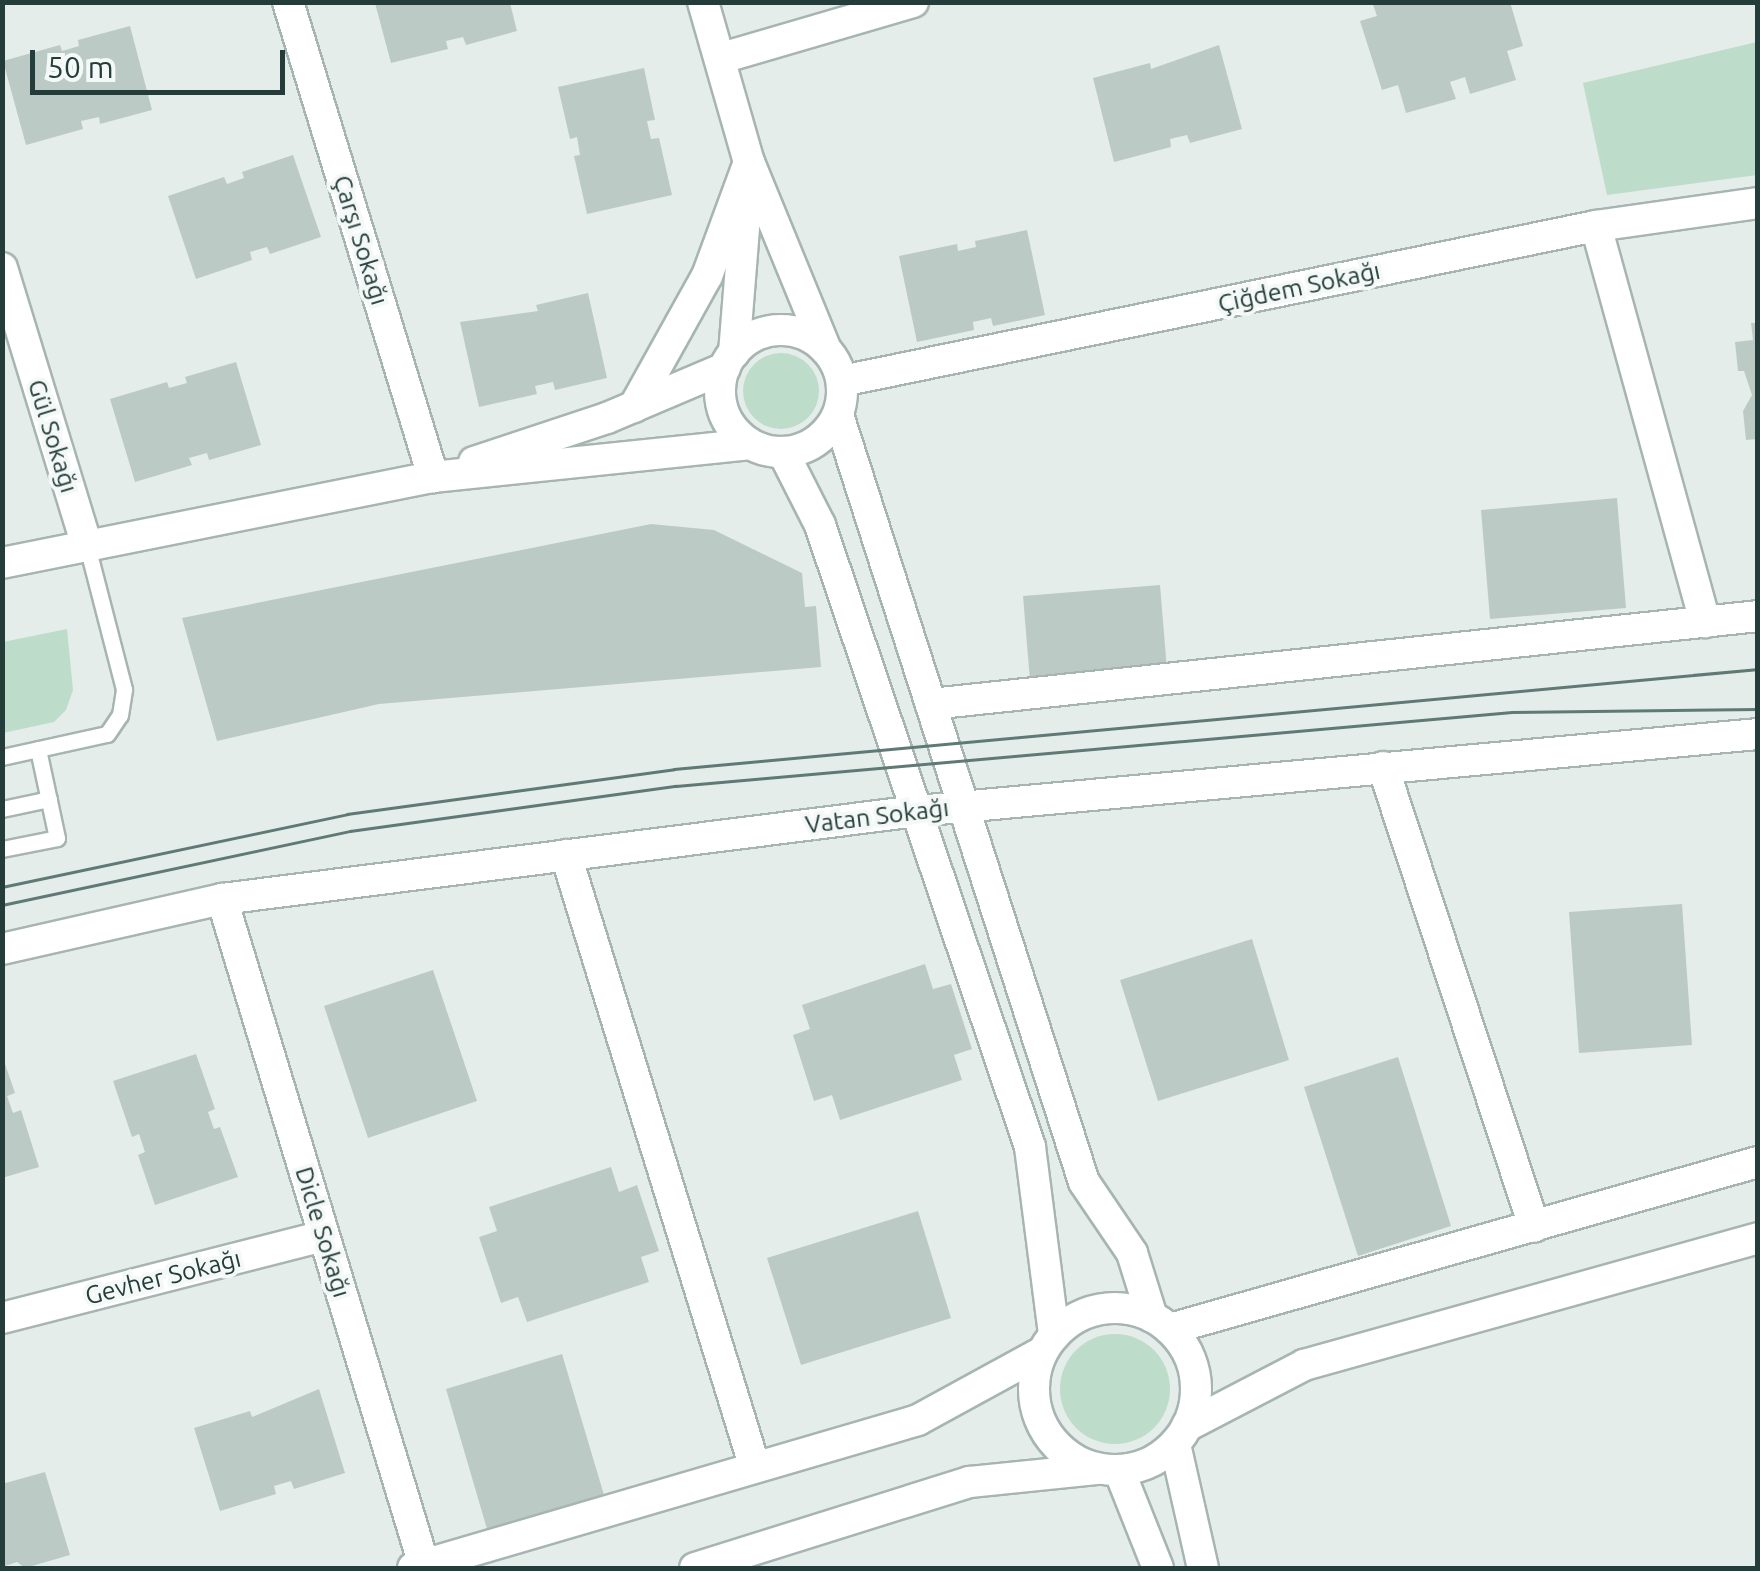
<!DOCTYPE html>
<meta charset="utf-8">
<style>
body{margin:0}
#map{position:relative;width:1760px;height:1571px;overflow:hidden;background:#e4edea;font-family:Ubuntu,sans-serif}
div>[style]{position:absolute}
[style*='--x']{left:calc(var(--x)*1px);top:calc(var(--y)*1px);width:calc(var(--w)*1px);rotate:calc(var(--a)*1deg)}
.green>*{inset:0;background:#bedcca}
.round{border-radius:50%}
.building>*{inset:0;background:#bccac6}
.roads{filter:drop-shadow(2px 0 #a7b5b2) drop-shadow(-2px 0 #a7b5b2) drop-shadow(0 2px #a7b5b2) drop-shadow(0 -2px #a7b5b2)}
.service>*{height:15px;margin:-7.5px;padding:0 7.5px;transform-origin:7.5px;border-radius:7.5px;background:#fff}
.minor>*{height:30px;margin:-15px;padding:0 15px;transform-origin:15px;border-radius:15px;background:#fff}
.tertiary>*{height:30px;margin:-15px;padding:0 15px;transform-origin:15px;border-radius:15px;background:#fff}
.tertiary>.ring{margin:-15px;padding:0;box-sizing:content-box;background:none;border:30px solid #fff;border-radius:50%}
.secondary>*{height:30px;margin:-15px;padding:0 15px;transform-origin:15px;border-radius:15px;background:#fff}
.secondary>.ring{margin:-15px;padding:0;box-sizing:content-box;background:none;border:30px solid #fff;border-radius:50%}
.tram>*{height:2.5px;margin:-1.25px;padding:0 1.25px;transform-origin:1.25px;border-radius:1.25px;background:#5f7975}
span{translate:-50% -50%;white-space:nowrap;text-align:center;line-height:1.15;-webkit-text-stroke:8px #f4f9f7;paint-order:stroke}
.street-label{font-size:25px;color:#243d3a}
.frame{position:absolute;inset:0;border:5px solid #243d3a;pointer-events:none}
.scale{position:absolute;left:30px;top:50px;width:255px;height:45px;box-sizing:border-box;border:5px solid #243d3a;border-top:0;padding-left:12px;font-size:30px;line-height:35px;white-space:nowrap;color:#243d3a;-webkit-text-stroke:8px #f4f9f7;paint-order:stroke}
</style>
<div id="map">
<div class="green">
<div style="clip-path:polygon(1757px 42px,1757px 175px,1607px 195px,1583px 83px)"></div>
<div class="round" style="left:743px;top:353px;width:76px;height:76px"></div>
<div style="clip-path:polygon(67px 629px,73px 690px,66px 710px,54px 722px,3px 733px,3px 642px)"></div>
<div class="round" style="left:1060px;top:1334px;width:110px;height:110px"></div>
</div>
<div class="building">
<div style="clip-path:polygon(1372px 2px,1510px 2px,1523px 46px,1507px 51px,1516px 80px,1470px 94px,1465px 77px,1450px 82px,1456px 99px,1406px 113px,1398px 85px,1382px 90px,1360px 21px,1377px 16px)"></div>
<div style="clip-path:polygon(375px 3px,510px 3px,517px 31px,466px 45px,463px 37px,446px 41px,448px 49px,391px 63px)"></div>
<div style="clip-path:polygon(130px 26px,152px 110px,100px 124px,99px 117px,81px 121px,83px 129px,26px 145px,3px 61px,60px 45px,62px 51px,79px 46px,78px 40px)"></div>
<div style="clip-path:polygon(1219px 45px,1242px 129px,1190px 143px,1187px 135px,1170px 139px,1171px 147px,1114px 162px,1093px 78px,1150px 63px,1151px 69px)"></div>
<div style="clip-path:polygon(644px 68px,655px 120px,647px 121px,651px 139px,659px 138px,672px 195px,587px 214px,574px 156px,580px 155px,577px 137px,570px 139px,558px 87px)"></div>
<div style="clip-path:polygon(293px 155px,321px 237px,270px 254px,267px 247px,250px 252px,252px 260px,196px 279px,168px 196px,224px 177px,227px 184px,244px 178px,242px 172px)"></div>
<div style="clip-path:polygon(1027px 230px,1045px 315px,993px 326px,991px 318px,973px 322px,974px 330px,917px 342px,899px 256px,957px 244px,958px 251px,976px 247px,975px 241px)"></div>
<div style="clip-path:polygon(588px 293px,607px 378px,555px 390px,553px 382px,535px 386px,537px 394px,479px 407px,460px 322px,538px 311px,536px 305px)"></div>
<div style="clip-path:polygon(1751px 323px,1758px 323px,1758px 439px,1746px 440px,1743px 411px,1752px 395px,1744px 371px,1738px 371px,1735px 342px,1753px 340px)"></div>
<div style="clip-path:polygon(236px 362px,261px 445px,209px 460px,207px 453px,189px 458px,192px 465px,135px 482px,110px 399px,167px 382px,169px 388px,187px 383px,185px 377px)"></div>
<div style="clip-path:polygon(1617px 498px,1626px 608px,1490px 619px,1481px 510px)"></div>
<div style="clip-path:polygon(651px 524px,714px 530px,802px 573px,805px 607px,816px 606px,821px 667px,379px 704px,217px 741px,182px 618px)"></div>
<div style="clip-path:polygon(1160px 585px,1169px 694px,1032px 705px,1023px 596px)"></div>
<div style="clip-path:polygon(1682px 904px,1692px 1045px,1579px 1053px,1569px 912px)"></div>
<div style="clip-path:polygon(1252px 939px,1289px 1060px,1158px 1101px,1120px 980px)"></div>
<div style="clip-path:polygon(925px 964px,933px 989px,951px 984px,972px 1049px,954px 1055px,962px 1080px,840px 1120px,832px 1095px,814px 1101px,793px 1035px,810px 1029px,802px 1005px)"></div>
<div style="clip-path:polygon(433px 970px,477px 1101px,368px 1138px,324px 1006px)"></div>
<div style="clip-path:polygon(196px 1054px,215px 1109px,208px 1112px,214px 1129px,220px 1127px,238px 1177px,155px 1205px,138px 1155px,145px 1152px,139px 1134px,132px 1137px,113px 1081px)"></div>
<div style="clip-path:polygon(1398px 1057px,1451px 1226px,1358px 1256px,1304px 1087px)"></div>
<div style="clip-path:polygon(3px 1058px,15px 1093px,7px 1096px,13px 1113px,21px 1110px,39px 1167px,2px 1178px)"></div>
<div style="clip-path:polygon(611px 1167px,619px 1192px,637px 1185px,659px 1251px,641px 1257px,649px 1282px,527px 1322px,518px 1297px,501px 1303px,479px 1237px,497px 1231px,489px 1207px)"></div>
<div style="clip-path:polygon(918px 1211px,951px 1318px,801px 1365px,767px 1258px)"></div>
<div style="clip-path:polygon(562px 1354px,604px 1495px,487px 1529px,446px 1389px)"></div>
<div style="clip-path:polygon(319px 1389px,345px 1473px,294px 1489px,291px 1481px,274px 1486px,276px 1494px,220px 1511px,194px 1428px,250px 1411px,252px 1417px)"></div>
<div style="clip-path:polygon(45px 1472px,70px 1555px,25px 1568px,17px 1562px,2px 1567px,2px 1484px)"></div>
</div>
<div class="roads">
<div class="service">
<div style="--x:2;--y:757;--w:107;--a:-12.4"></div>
<div style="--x:107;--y:734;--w:23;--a:-56"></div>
<div style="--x:120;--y:715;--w:26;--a:-81"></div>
<div style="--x:124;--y:689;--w:148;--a:-104.5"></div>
<div style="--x:2;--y:809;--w:48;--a:-12"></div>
<div style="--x:2;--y:849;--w:56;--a:-11.3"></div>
<div style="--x:57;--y:838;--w:91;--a:-102.1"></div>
</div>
<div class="minor">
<div style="--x:288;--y:2;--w:497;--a:73"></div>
<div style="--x:722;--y:58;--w:199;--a:-16.3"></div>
<div style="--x:1596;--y:226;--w:411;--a:74.6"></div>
<div style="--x:2;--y:268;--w:291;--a:73"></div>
<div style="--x:842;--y:381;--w:770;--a:-11.62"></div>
<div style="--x:1596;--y:226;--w:164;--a:-8.1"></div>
<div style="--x:931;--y:704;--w:832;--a:-6.07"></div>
<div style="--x:1383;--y:767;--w:484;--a:71.8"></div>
<div style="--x:566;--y:855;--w:641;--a:72.86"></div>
<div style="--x:222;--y:899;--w:696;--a:73.13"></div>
<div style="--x:2;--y:949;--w:226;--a:-12.8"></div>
<div style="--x:222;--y:899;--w:701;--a:-7.22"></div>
<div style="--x:917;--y:811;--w:845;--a:-5.23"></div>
<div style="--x:2;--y:1318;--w:332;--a:-14.3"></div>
</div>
<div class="tertiary">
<div style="--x:703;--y:2;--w:166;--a:74"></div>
<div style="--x:749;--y:162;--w:203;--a:67.7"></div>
<div class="ring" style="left:720px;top:330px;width:92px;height:92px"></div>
<div style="--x:734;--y:353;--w:149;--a:-85.4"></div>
<div style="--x:634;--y:407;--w:150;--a:-60.9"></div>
<div style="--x:707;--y:276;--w:121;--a:-69.8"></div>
<div style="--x:838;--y:415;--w:805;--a:72.22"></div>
<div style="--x:1084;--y:1182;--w:86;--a:55.9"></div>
<div style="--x:1132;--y:1253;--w:67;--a:72.6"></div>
<div style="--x:783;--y:452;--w:82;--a:63.1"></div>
<div style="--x:820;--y:525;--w:656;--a:71.34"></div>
<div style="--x:1030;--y:1147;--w:190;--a:82.7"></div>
<div style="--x:474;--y:462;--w:140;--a:-18.3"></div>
<div style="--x:607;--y:418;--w:128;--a:-23"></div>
<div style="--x:2;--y:563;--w:439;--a:-11.3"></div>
<div style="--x:433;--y:477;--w:319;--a:-5.9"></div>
</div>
<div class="secondary">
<div class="ring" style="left:1034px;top:1308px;width:132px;height:132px"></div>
<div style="--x:1170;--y:1329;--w:611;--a:-15.86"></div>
<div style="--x:1187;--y:1426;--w:132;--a:-27.5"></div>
<div style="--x:1304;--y:1365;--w:471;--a:-15.6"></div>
<div style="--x:1175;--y:1444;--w:127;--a:77.3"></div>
<div style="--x:1119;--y:1470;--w:105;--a:68.3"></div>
<div style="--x:413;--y:1568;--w:526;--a:-16.33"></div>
<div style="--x:918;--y:1420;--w:141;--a:-28.7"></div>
<div style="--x:695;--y:1568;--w:288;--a:-17.4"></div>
<div style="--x:970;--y:1482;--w:129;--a:-5.8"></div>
</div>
</div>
<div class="tram">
<div style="--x:2;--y:887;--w:353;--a:-11.9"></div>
<div style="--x:347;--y:814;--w:330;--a:-7.8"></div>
<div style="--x:674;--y:769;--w:1089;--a:-5.27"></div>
<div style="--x:2;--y:905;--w:356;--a:-12"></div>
<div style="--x:350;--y:831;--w:329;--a:-7.9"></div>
<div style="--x:676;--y:786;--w:839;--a:-5.06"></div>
<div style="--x:1512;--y:712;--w:246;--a:-0.7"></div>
</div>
<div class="street-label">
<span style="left:361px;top:240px;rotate:73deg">Çarşı Sokağı</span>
<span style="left:1299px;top:287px;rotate:-12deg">Çiğdem Sokağı</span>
<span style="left:53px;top:436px;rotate:73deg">Gül Sokağı</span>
<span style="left:877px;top:816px;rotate:-7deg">Vatan Sokağı</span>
<span style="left:323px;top:1232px;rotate:73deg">Dicle Sokağı</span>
<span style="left:163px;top:1277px;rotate:-14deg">Gevher Sokağı</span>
</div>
<div class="frame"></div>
<div class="scale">50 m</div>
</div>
